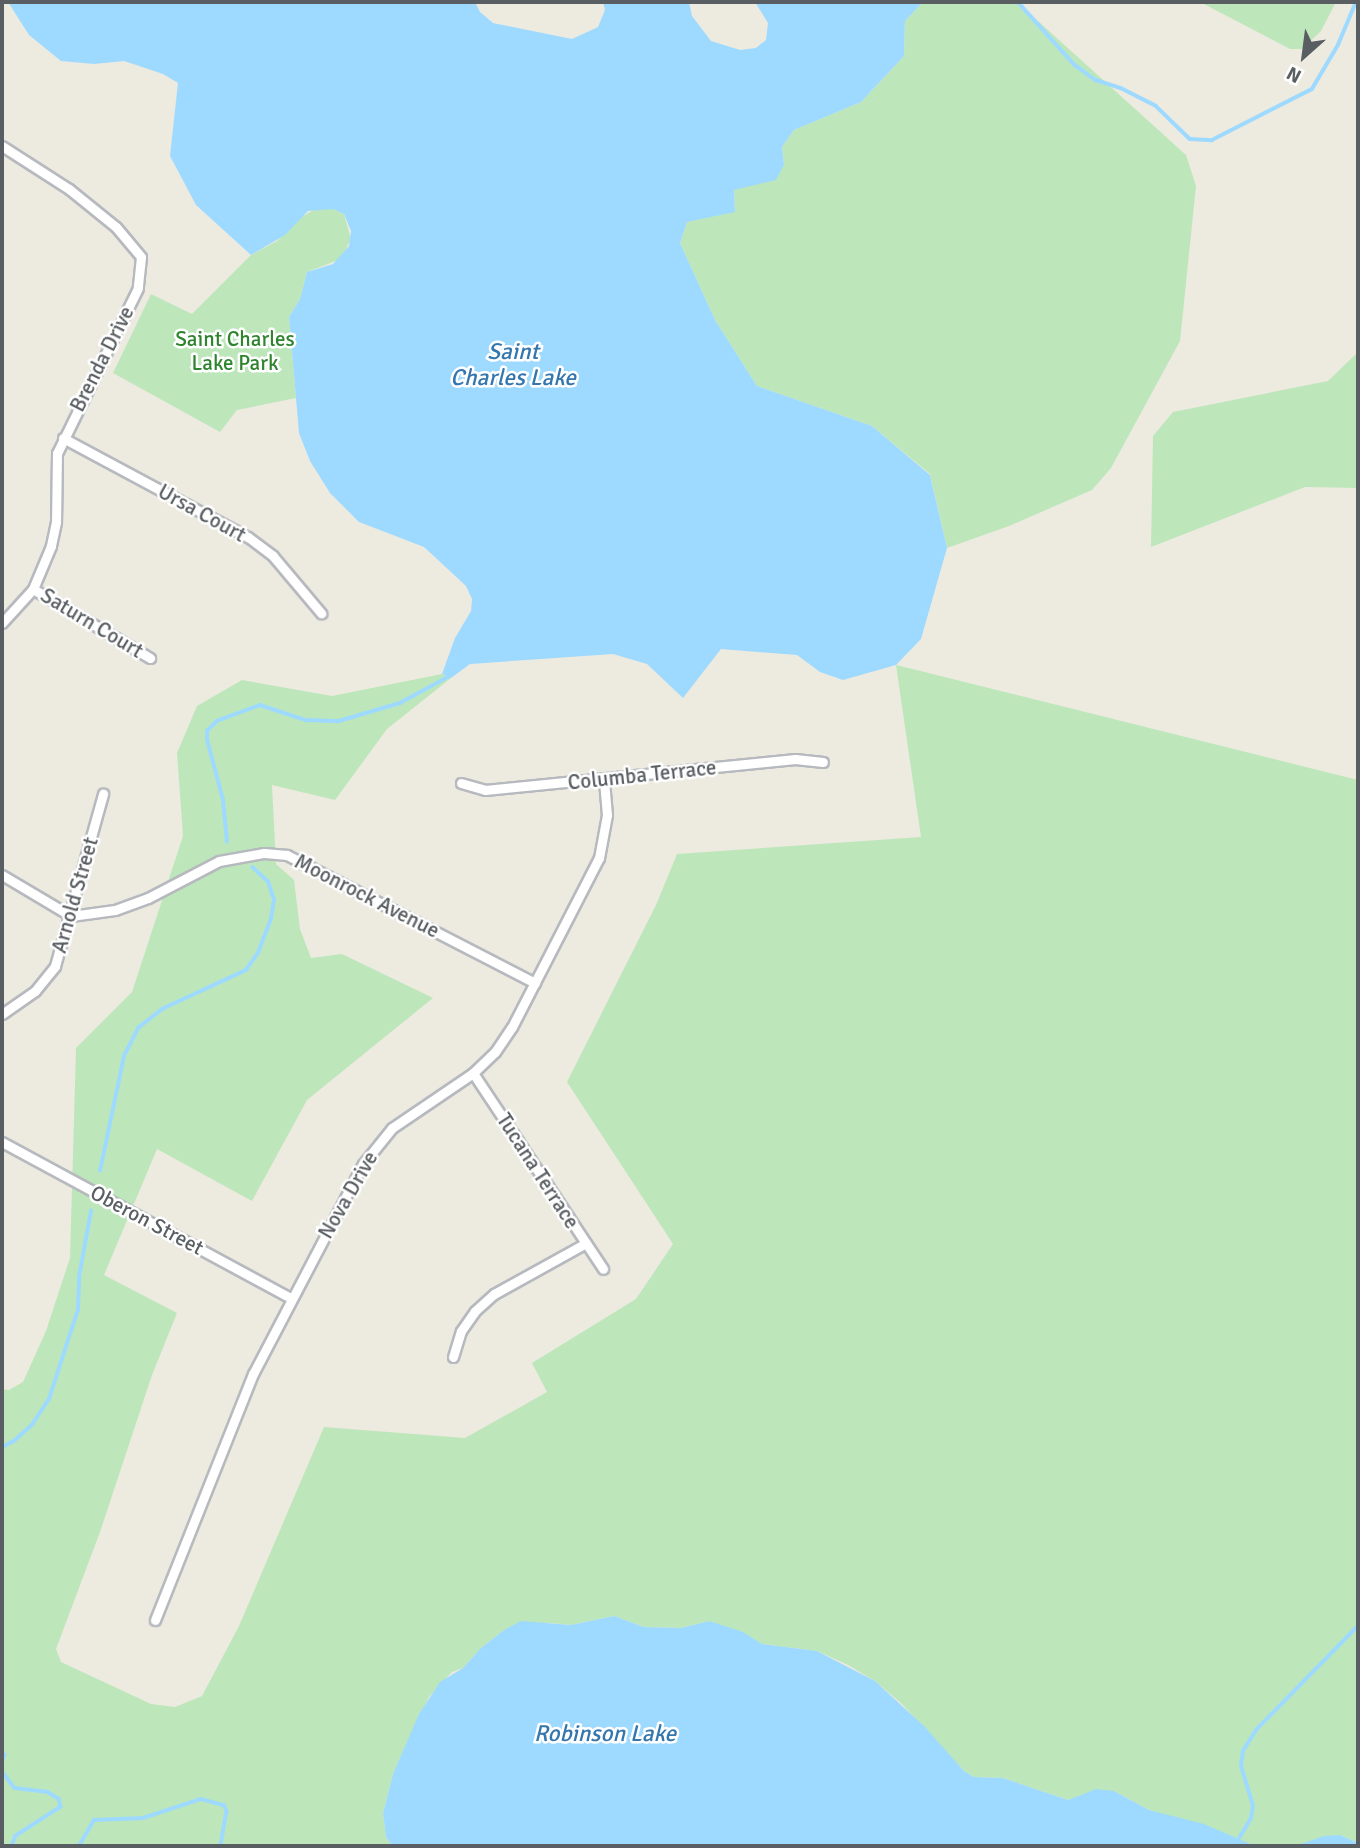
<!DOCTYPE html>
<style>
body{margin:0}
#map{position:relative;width:1360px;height:1848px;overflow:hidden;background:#edeae0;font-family:Signika,sans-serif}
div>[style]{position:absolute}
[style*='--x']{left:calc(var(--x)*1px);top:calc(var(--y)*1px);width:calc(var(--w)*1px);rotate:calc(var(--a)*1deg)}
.green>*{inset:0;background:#bde7ba}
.water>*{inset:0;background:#9edaff}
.stream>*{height:3.5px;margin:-1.75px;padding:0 1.75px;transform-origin:1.75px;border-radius:1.75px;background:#9edaff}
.roads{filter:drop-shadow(2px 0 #b6b9be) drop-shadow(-2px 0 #b6b9be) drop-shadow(0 2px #b6b9be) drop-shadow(0 -2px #b6b9be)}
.street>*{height:9px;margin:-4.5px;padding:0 4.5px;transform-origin:4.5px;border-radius:4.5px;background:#fff}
span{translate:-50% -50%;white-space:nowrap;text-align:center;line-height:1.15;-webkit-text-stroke:5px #fff;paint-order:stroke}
.park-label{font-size:21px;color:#2f842e}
.street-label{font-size:21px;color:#595e62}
.water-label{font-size:23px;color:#3476ad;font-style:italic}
.frame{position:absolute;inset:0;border:4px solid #595e62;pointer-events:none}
.north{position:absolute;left:1269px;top:21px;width:70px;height:70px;-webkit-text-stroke:5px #fff;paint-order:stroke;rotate:208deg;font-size:19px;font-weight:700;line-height:28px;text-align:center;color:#595e62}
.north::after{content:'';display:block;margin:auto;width:24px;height:32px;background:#595e62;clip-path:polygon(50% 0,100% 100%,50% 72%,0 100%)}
</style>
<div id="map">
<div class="green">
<div style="clip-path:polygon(923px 2px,1017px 2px,1186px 155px,1196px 186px,1180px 341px,1111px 468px,1092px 490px,1009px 526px,947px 548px,930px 474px,872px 426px,757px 386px,715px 320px,680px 243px,687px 222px,735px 211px,734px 190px,784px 165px,782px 147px,794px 130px,861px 102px,904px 56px,905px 21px)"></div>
<div style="clip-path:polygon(1200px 2px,1336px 2px,1321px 31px,1302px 49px,1290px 49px)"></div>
<div style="clip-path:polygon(315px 209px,333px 209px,344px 214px,351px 239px,341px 259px,307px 272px,300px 299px,289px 317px,296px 398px,237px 410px,220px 432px,113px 373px,151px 294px,192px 314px,251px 255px,277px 241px,300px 218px)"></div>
<div style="clip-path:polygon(1358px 352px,1358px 488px,1305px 487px,1151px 547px,1153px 436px,1173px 412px,1328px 381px)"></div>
<div style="clip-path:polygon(896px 665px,1358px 780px,1358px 1843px,1340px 1835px,1295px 1846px,1255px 1846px,1149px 1810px,1114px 1791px,1068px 1800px,1003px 1778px,974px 1777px,964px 1771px,902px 1704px,875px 1681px,848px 1665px,817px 1651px,762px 1644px,709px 1621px,681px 1628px,644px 1627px,614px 1616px,571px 1625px,550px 1623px,504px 1630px,481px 1648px,463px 1668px,452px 1672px,429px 1697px,393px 1774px,383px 1813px,386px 1837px,392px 1846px,2px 1846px,2px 1389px,9px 1390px,23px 1382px,46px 1331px,70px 1258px,76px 1048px,132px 992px,183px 836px,177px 753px,197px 706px,242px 680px,332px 696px,442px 674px,451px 678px,387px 729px,335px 800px,272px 785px,276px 864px,294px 880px,300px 929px,311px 958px,342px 954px,433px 998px,307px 1100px,252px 1201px,157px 1149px,104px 1275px,177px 1313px,152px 1375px,100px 1532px,56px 1649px,61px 1662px,151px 1704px,175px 1707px,202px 1696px,239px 1626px,324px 1427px,465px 1438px,547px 1392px,532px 1363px,636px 1299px,673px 1244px,567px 1082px,656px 905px,677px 854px,921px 837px)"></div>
</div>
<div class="water">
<div style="clip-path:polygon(8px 2px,475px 2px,480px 12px,493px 23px,572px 39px,598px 27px,605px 10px,603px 2px,689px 2px,692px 16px,711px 41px,740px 50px,756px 48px,766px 40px,768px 23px,755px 2px,923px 2px,905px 21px,904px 56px,861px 102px,794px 130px,782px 147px,784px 165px,776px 180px,734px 190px,735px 212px,687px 222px,680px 243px,715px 320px,757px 386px,872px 426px,930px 475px,947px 548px,921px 639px,896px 665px,843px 680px,820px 672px,797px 655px,721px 649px,683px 698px,647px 664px,613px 654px,470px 664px,451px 678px,442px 674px,455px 638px,471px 611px,472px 599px,466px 586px,424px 547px,359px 522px,330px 493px,310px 461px,299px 433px,289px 317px,300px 299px,307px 272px,333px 264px,349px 246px,351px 231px,344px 214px,333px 209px,308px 211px,285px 235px,251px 255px,196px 205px,170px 156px,178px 83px,163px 74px,124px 61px,94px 64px,61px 61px,29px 35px)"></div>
<div style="clip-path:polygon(614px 1616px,644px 1627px,681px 1628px,709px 1621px,743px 1632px,762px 1644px,817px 1651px,875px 1681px,925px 1727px,964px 1771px,974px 1777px,1003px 1778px,1068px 1800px,1096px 1789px,1114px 1791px,1149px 1810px,1204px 1824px,1255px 1846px,392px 1846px,386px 1837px,383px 1813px,393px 1774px,419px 1714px,440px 1682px,463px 1668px,481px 1648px,504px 1630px,521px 1621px,571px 1625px)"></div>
<div style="clip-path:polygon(1340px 1835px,1358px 1843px,1358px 1846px,1295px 1846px,1324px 1836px)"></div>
</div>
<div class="stream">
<div style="--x:1018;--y:2;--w:85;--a:47.9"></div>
<div style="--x:1075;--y:65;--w:26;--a:36"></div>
<div style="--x:1096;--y:80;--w:26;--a:18"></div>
<div style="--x:1121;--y:88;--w:39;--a:27"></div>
<div style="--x:1156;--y:106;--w:47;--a:44.1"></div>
<div style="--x:1190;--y:139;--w:22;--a:3"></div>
<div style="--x:1212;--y:140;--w:112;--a:-27"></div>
<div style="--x:1312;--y:89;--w:51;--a:-59.4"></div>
<div style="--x:1338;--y:45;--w:47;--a:-67.3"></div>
<div style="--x:227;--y:842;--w:42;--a:-95.4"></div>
<div style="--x:223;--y:800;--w:62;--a:-104.9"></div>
<div style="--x:207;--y:740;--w:9;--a:-90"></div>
<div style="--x:207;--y:731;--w:14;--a:-45"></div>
<div style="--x:217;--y:721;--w:46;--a:-20.4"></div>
<div style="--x:260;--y:705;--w:48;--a:18.1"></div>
<div style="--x:306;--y:720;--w:33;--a:2"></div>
<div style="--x:339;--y:721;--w:64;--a:-16.4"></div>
<div style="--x:400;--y:703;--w:55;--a:-28.4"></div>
<div style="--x:100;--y:1171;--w:117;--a:-78.2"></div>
<div style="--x:124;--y:1056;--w:31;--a:-63"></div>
<div style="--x:138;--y:1028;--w:31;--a:-38"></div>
<div style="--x:162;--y:1009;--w:93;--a:-24.9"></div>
<div style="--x:246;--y:970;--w:21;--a:-55"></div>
<div style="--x:258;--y:953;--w:36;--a:-69"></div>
<div style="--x:271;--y:919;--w:19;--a:-81"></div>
<div style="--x:274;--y:900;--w:19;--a:-108"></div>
<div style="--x:268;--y:882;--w:21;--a:-137"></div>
<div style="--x:2;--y:1447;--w:13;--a:-27"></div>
<div style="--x:14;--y:1441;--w:24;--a:-42"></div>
<div style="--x:32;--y:1425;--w:31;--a:-57"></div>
<div style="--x:49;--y:1399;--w:94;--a:-72"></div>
<div style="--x:78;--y:1310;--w:33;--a:-88"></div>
<div style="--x:79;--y:1277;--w:67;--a:-79.7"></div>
<div style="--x:2;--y:1752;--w:4;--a:45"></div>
<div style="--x:5;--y:1755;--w:8;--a:113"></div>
<div style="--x:2;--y:1771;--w:21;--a:53"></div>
<div style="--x:15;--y:1788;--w:33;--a:7"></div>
<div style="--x:48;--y:1792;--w:13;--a:32"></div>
<div style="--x:59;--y:1799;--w:8;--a:76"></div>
<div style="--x:61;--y:1807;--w:54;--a:147.2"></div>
<div style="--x:16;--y:1836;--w:11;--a:112"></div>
<div style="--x:1238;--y:1840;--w:26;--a:-59"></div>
<div style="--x:1251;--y:1818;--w:12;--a:-81"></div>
<div style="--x:1253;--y:1806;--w:42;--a:-106.7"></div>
<div style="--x:1241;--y:1766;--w:15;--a:-82"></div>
<div style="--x:1243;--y:1751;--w:25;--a:-58"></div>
<div style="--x:1256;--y:1730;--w:146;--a:-45.6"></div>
<div style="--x:79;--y:1846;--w:30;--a:-60"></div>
<div style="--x:94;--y:1820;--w:49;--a:-2.3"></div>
<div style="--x:143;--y:1818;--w:61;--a:-18.1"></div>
<div style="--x:201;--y:1799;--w:24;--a:15"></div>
<div style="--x:224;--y:1805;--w:7;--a:63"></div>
<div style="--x:227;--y:1811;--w:36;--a:100"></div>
</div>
<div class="roads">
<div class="street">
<div style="--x:2;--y:146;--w:80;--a:32.7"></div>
<div style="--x:69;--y:189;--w:60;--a:39"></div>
<div style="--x:116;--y:227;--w:39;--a:50"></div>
<div style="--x:141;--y:257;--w:31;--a:96"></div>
<div style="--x:138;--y:288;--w:184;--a:116.1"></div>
<div style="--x:57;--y:453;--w:69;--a:90.8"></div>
<div style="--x:56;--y:522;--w:25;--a:102"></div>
<div style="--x:51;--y:546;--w:47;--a:112.7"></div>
<div style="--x:33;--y:589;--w:46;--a:132.4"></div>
<div style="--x:63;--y:438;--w:210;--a:28.2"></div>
<div style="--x:248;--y:537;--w:31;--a:37"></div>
<div style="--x:273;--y:556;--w:75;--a:49.9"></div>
<div style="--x:33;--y:589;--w:136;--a:30.5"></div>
<div style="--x:461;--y:783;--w:25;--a:16"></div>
<div style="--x:485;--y:790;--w:312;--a:-5.7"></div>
<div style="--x:795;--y:759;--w:28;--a:6"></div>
<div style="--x:2;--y:875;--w:80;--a:30.7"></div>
<div style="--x:71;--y:916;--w:44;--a:-7.8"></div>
<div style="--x:115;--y:910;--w:35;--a:-20"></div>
<div style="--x:148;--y:898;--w:80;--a:-27.5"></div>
<div style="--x:219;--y:861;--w:46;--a:-10.1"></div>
<div style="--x:264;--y:853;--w:23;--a:5"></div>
<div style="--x:287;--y:855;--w:279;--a:27.3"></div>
<div style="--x:2;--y:1014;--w:40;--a:-34.9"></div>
<div style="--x:35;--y:991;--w:32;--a:-51"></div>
<div style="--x:55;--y:966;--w:179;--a:-74.4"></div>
<div style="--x:473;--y:1073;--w:235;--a:56.4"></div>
<div style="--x:2;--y:1142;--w:328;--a:28.4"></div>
<div style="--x:453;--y:1357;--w:27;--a:-73"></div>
<div style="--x:461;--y:1331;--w:24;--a:-55"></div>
<div style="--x:475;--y:1311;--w:25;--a:-42"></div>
<div style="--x:494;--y:1294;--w:105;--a:-29"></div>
<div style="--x:155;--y:1620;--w:265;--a:-68.3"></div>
<div style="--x:253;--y:1374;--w:237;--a:-62.4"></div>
<div style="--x:363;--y:1164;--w:46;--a:-51.1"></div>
<div style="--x:392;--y:1128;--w:98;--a:-34.2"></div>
<div style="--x:473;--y:1073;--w:30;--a:-44"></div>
<div style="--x:495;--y:1052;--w:30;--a:-56"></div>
<div style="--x:512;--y:1027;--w:190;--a:-62.8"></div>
<div style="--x:599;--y:858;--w:44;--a:-79.5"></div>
<div style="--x:607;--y:815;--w:36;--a:-95"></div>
</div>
</div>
<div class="park-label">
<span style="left:235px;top:351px">Saint Charles<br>Lake Park</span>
</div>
<div class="street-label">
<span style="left:102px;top:359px;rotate:-63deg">Brenda Drive</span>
<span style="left:202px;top:513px;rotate:29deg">Ursa Court</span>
<span style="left:92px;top:623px;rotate:31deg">Saturn Court</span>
<span style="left:642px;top:775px;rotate:-6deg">Columba Terrace</span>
<span style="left:75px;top:895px;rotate:-74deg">Arnold Street</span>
<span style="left:367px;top:896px;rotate:27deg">Moonrock Avenue</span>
<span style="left:538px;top:1171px;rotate:57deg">Tucana Terrace</span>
<span style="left:348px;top:1195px;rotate:-60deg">Nova Drive</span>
<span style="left:147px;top:1220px;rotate:28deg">Oberon Street</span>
</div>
<div class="water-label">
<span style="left:513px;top:365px">Saint<br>Charles Lake</span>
<span style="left:605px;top:1734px">Robinson Lake</span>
</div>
<div class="frame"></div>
<div class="north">N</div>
</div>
